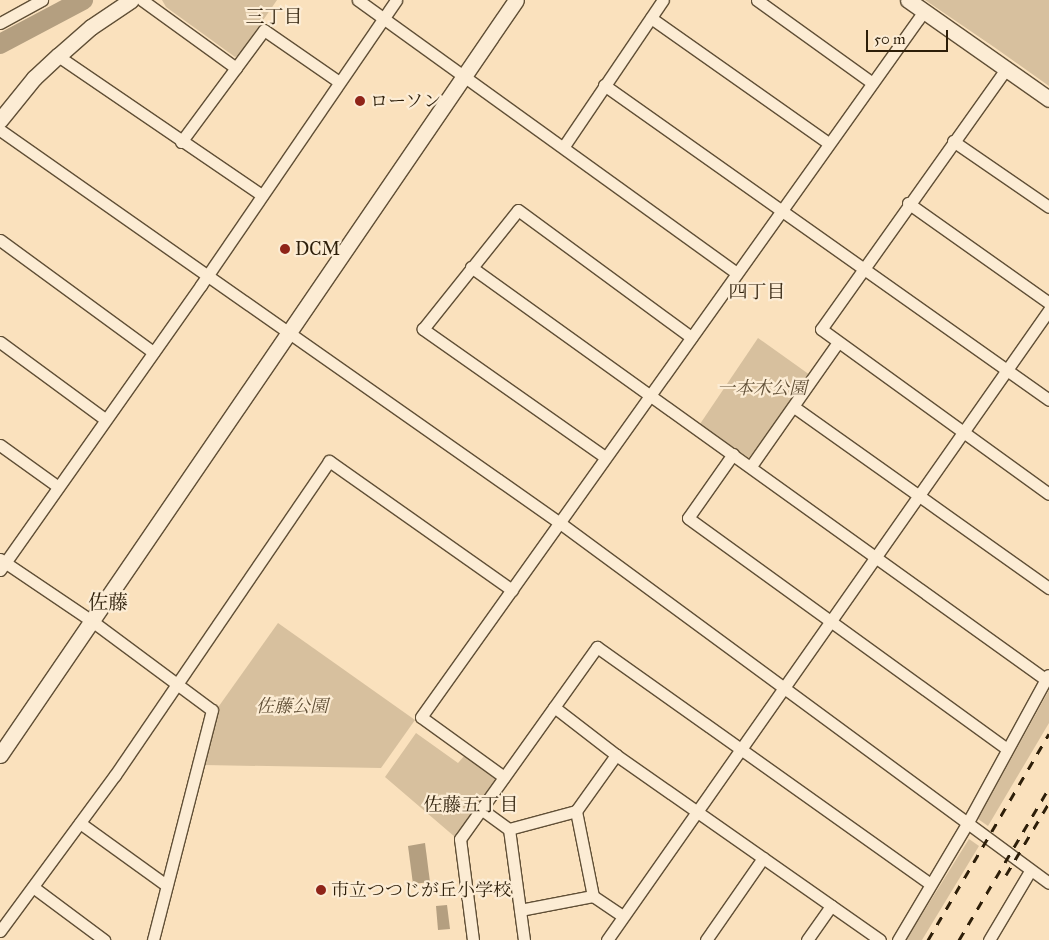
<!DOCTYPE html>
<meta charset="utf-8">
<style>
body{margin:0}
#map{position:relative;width:1049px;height:940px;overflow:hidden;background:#fae1bd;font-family:"IM FELL Great Primer","Noto Serif JP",serif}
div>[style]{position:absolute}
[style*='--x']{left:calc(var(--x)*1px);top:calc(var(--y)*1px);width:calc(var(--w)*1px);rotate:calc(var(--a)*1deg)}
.green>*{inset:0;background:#d7c09e}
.water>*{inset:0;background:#b49f80}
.river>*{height:20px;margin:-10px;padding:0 10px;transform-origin:10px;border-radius:10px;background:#b49f80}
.roads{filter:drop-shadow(1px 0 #604f36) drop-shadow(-1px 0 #604f36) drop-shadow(0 1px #604f36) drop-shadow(0 -1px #604f36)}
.minor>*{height:11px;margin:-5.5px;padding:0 5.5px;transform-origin:5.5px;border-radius:5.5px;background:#fcecd4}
.tertiary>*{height:15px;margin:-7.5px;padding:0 7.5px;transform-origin:7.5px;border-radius:7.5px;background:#fcecd4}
.rail>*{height:3px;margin-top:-1.5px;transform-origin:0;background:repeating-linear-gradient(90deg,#2d1e09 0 9px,transparent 0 18px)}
.dots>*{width:14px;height:14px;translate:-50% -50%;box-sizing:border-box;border:2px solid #fcecd4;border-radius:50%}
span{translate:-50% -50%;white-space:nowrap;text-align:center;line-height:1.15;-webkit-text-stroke:4.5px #fcecd4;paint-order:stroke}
.poi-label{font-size:18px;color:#2d1e09}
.left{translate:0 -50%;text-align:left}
.park-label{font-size:18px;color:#604f36;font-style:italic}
.neighbourhood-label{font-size:19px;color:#2d1e09}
.quarter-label{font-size:20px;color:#2d1e09}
.scale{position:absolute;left:866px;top:30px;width:82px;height:22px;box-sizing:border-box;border:2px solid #2d1e09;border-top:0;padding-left:6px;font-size:15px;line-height:18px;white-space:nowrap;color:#2d1e09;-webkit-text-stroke:4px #fcecd4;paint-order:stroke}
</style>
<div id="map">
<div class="green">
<div style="clip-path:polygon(162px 0,277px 0,239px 55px,235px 57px,166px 7px)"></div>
<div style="clip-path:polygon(925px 0,1049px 0,1049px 86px,994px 47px)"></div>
<div style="clip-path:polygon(758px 338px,810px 375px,749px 458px,700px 424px)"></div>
<div style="clip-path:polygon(278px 623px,415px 720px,381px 768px,204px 765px,219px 706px)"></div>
<div style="clip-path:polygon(1049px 690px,1049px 723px,988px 826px,978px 819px)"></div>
<div style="clip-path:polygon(416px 733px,458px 763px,466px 754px,494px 775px,495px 781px,455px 837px,385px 777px)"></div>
<div style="clip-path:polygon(969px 839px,979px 846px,922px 940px,906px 940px)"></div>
</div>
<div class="water">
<div style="clip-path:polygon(425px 843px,430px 882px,413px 884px,408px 846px)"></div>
<div style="clip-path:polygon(447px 905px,450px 929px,438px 930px,436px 906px)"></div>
</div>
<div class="river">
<div style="--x:0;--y:44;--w:94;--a:-27.9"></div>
</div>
<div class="roads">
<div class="minor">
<div style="--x:142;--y:0;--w:116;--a:35.9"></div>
<div style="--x:358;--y:0;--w:466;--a:35.8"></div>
<div style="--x:757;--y:0;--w:140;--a:35.7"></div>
<div style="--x:651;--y:18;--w:217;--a:35.2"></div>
<div style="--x:0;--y:23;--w:48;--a:-28.7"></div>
<div style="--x:58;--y:56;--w:247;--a:34.3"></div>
<div style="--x:1006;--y:69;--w:319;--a:125.4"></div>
<div style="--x:821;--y:329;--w:281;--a:35.9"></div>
<div style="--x:604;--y:85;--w:545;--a:35.29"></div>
<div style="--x:0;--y:130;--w:684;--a:35.06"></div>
<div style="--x:560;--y:523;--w:607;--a:36.36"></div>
<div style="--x:953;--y:141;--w:116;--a:34.5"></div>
<div style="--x:181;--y:142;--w:139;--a:-53.5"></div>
<div style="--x:264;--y:30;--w:91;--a:34.7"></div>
<div style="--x:564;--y:146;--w:176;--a:-55.9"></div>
<div style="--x:908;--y:203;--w:173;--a:35.3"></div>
<div style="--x:0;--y:240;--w:190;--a:36.2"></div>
<div style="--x:471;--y:267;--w:707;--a:35.67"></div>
<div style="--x:0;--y:342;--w:130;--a:36.3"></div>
<div style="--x:794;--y:407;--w:313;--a:35.4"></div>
<div style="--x:0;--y:445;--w:70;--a:35.7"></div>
<div style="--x:733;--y:454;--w:78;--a:125.1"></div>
<div style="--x:688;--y:518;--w:392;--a:35.9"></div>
<div style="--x:605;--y:457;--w:223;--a:-144.9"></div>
<div style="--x:423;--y:329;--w:152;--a:-51.4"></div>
<div style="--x:518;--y:210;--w:215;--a:36.3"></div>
<div style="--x:751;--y:466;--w:151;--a:-54.9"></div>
<div style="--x:0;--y:559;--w:111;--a:34"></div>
<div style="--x:92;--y:621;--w:149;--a:36.6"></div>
<div style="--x:212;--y:710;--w:237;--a:104.4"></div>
<div style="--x:0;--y:570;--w:349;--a:-54.8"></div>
<div style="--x:201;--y:285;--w:345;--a:-55.6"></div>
<div style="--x:554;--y:707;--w:78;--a:37.7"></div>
<div style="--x:616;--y:755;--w:322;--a:35"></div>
<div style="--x:504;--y:777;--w:102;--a:-144.1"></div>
<div style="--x:421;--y:717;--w:867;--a:-54.53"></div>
<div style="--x:481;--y:809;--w:34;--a:36"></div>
<div style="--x:509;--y:829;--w:112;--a:82.3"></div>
<div style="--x:576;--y:811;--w:87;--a:78.7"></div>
<div style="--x:80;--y:823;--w:106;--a:35.8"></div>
<div style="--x:509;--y:829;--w:69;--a:-15"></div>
<div style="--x:576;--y:811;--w:69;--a:-54.5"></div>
<div style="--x:33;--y:887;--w:89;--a:36.7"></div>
<div style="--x:520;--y:910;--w:74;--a:-10.9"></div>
<div style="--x:593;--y:896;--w:36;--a:34"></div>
<div style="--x:0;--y:931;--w:194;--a:-53.6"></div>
<div style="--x:115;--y:775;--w:380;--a:-55.7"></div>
<div style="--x:329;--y:461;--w:224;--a:35.2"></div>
<div style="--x:473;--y:940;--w:102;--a:-97.3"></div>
<div style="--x:460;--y:839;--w:236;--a:-54.5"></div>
<div style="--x:597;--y:647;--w:409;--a:35.4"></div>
<div style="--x:607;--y:940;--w:770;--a:-54.95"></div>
<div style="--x:706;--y:940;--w:100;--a:-55.2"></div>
<div style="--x:807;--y:940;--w:42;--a:-54.8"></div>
<div style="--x:898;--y:940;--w:137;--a:-59.3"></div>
<div style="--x:968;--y:822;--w:167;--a:-61.4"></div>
<div style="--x:989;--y:940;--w:80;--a:-59.3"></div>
</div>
<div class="tertiary">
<div style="--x:908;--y:0;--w:172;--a:35.1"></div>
<div style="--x:0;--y:120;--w:54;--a:-51"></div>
<div style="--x:34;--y:78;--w:33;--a:-43"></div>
<div style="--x:58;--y:56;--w:44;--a:-41.3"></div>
<div style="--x:91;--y:27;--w:48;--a:-34"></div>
<div style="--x:0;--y:755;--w:914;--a:-55.65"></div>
</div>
</div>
<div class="rail">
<div style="--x:1006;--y:875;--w:84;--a:-59.2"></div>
<div style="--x:928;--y:940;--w:239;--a:-59.6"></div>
<div style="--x:959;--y:940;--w:177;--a:-59.4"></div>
</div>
<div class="dots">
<div style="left:360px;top:101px;background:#8f2418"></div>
<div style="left:285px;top:249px;background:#8f2418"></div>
<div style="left:321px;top:890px;background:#8f2418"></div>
</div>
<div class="poi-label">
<span class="left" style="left:370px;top:101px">ローソン</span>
<span class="left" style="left:295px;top:249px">DCM</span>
<span class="left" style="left:331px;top:890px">市立つつじが丘小学校</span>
</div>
<div class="park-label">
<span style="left:762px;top:388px">一本木公園</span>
<span style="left:292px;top:706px">佐藤公園</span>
</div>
<div class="neighbourhood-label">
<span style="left:274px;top:17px">三丁目</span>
<span style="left:757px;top:292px">四丁目</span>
<span style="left:471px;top:805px">佐藤五丁目</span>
</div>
<div class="quarter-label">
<span style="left:108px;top:602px">佐藤</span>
</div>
<div class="scale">50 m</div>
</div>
